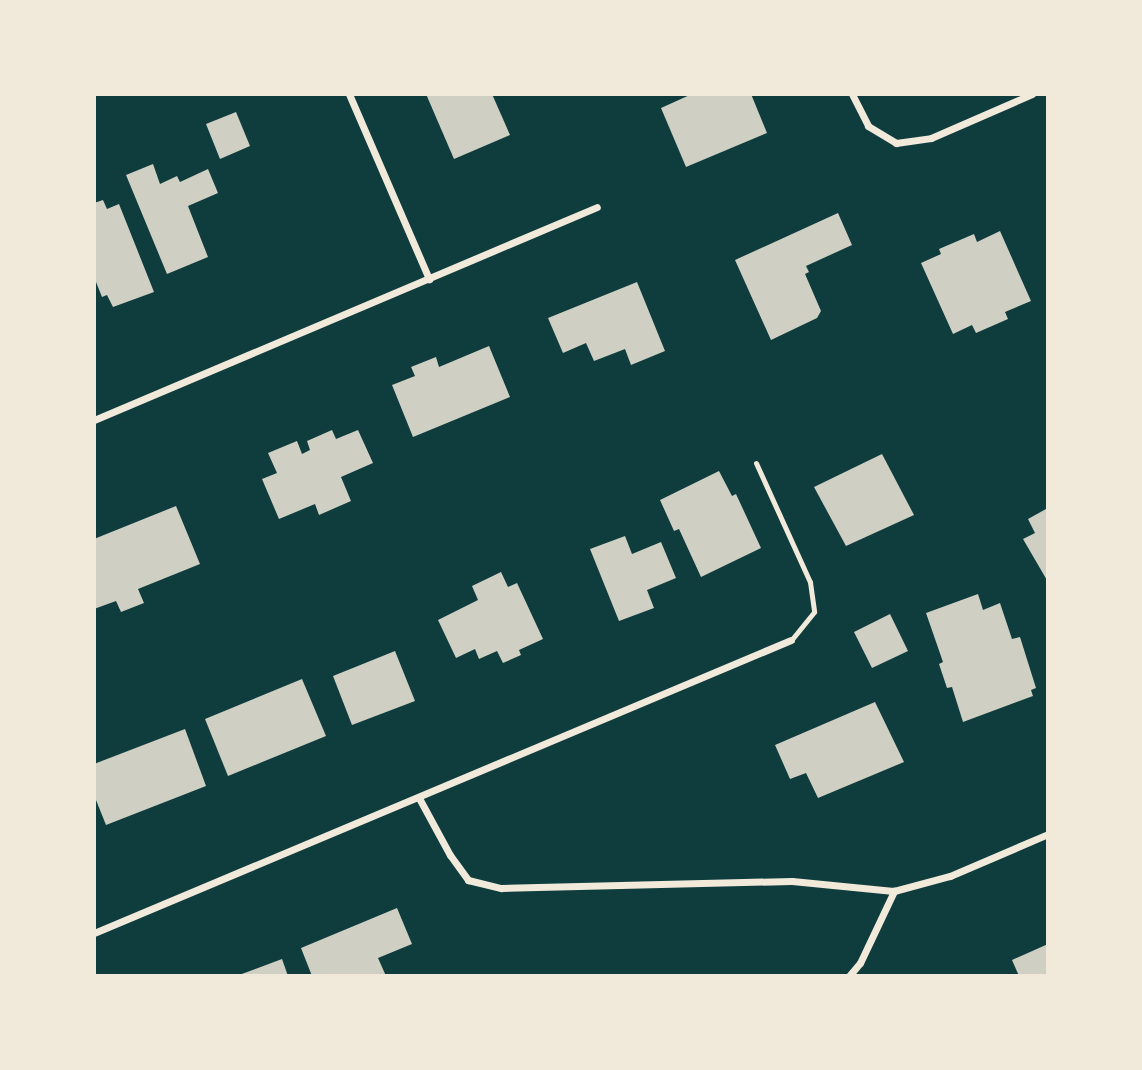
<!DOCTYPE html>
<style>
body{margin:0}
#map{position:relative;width:1142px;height:1070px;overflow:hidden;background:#0f3d3e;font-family:Poppins,sans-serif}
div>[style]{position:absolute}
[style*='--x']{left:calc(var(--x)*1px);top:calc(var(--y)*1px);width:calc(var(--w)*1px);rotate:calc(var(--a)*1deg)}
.building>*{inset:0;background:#cfcfc3}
.service>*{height:5px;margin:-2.5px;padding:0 2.5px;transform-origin:2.5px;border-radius:2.5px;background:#f1e9da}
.minor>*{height:7px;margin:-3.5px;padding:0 3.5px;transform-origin:3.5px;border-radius:3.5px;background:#f1e9da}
span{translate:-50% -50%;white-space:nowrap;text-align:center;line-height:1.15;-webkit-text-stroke:7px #f1e9da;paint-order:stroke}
.frame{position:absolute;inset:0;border:96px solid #f1e9da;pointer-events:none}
</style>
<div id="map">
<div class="building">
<div style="clip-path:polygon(426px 94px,492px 94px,510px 135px,454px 159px)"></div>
<div style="clip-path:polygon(692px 94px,751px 94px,767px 133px,686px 167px,661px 108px)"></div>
<div style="clip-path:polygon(236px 112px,250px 146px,220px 159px,206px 124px)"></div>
<div style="clip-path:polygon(153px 164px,160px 184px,177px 176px,180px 182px,208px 169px,218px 193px,188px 206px,208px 257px,167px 274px,126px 175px)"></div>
<div style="clip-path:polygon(103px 200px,107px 209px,119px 204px,154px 292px,113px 307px,107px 295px,102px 297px,94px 277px,94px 203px)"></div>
<div style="clip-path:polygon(838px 213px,852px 245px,806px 266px,809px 272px,805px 274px,821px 311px,817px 318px,771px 340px,735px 260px)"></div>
<div style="clip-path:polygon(1000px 231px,1031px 301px,1005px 312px,1008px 319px,976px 333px,972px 325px,953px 334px,921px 263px,941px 254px,939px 249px,974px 234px,977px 242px)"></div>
<div style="clip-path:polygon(637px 282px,665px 351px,631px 365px,625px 349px,594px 361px,586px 343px,563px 353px,548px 318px)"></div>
<div style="clip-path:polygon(489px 346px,510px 397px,413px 437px,392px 385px,415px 376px,411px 367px,436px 357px,439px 367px)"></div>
<div style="clip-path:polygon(332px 430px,336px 439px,358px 430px,373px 463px,341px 477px,351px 501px,319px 515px,315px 504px,279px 519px,262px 479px,277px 473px,268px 453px,297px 441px,302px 454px,310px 450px,307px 441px)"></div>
<div style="clip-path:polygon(882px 454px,914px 515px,846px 546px,814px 487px)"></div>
<div style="clip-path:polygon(719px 471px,732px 496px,736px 494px,761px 548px,701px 577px,679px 529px,674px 531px,660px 500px)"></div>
<div style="clip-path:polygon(176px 506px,200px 564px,138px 589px,144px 603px,121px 612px,116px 601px,94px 609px,94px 539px)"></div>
<div style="clip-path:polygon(1046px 509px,1048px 512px,1048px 582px,1023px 539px,1035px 533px,1028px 519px)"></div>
<div style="clip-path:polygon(625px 536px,632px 554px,661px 542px,676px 578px,647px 590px,654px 608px,619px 621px,590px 549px)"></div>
<div style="clip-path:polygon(501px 572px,508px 587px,517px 583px,543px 639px,519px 650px,521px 655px,503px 663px,497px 651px,479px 659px,475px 649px,456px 658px,438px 620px,478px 600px,472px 586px)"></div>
<div style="clip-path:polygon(978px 594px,983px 610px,1000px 603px,1012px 639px,1020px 637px,1036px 688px,1031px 690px,1033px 696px,963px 722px,952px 687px,947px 688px,939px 664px,943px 662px,926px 613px)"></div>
<div style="clip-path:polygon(890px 614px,908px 651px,872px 668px,854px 632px)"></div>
<div style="clip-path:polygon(395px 651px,415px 701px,352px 725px,333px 676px)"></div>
<div style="clip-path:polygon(302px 679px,326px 736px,228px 776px,205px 719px)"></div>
<div style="clip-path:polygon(875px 702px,904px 762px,818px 798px,806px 773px,790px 779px,775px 745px)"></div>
<div style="clip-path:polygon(185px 729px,206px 786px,106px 825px,94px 795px,94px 764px)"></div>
<div style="clip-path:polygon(397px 908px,412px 944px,378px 958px,386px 976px,312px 976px,301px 948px)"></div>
<div style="clip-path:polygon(1048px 944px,1048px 976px,1019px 976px,1012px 960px)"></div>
<div style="clip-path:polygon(282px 959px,288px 976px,239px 976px,239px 975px)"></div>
</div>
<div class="service">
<div style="--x:756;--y:463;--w:131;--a:65.6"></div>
<div style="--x:810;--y:582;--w:30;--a:82"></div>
<div style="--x:814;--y:612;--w:36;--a:129"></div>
</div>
<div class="minor">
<div style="--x:349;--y:94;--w:202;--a:66.6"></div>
<div style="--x:852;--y:94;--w:36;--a:63"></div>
<div style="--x:868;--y:126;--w:33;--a:31"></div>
<div style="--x:896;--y:143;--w:35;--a:-8"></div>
<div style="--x:931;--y:138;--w:110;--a:-23.5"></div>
<div style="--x:94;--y:420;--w:546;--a:-22.95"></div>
<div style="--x:419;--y:798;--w:65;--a:61.5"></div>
<div style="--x:450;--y:855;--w:31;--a:54"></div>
<div style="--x:468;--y:880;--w:34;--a:14"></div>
<div style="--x:501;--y:888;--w:291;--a:-1.4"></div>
<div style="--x:792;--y:881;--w:102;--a:5.6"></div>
<div style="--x:894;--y:891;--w:58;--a:-15"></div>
<div style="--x:950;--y:876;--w:107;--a:-23.2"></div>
<div style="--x:94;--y:933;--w:756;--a:-22.8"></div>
<div style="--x:849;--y:976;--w:17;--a:-50"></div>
<div style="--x:860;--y:963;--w:80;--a:-64.7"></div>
</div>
<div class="frame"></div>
</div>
